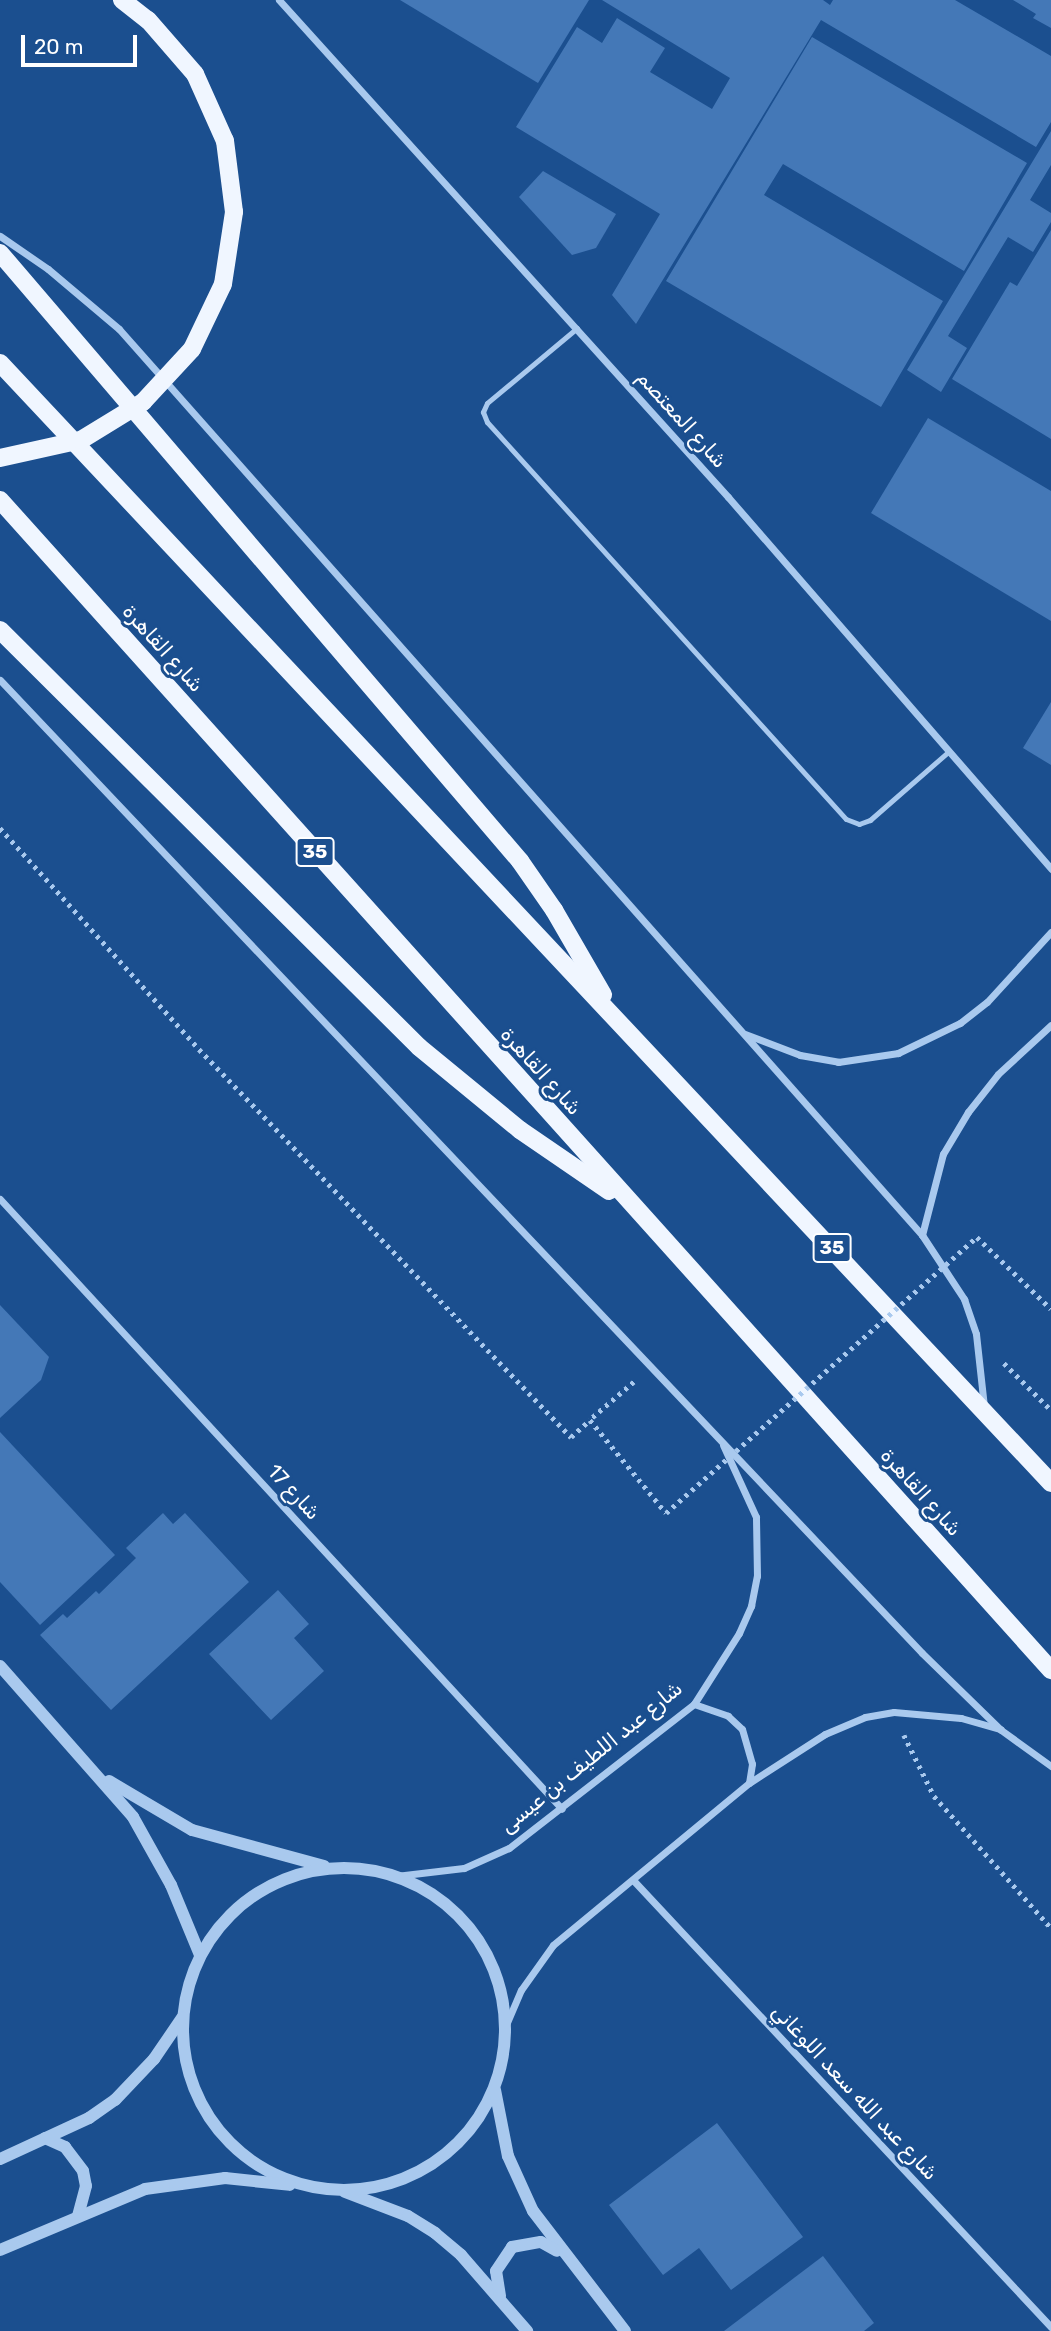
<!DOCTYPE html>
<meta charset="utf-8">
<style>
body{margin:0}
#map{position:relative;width:1051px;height:2331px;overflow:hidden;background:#1b4f8f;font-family:Rubik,"Noto Sans Arabic",sans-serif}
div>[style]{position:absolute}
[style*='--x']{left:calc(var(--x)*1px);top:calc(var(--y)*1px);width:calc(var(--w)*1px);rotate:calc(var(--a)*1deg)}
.building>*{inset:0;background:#4478b7}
.path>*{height:4.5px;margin-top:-2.25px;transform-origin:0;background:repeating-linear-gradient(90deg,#a9c9ee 0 3.5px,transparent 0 8.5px)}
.service>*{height:5px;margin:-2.5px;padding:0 2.5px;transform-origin:2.5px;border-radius:2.5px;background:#a9c9ee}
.minor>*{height:7px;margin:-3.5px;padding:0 3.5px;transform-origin:3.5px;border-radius:3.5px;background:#a9c9ee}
.tertiary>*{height:12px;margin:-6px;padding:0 6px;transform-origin:6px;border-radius:6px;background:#a9c9ee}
.tertiary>.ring{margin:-6px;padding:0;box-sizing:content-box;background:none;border:12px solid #a9c9ee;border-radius:50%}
.primary>*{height:18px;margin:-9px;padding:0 9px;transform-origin:9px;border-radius:9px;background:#f0f6ff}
.path-bridge>*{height:4.5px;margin-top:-2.25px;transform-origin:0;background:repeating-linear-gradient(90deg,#a9c9ee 0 3.5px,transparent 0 8.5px)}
.primary-bridge>*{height:18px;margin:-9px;padding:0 9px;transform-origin:9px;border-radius:9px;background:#f0f6ff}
span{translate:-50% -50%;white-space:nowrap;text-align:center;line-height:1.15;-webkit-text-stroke:6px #1b4f8f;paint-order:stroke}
.shield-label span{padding:2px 5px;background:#1b4f8f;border:2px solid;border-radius:5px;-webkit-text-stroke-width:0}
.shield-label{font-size:19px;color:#fff;font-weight:700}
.street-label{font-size:21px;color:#fff}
.scale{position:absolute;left:21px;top:35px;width:116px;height:32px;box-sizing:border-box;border:4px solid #fff;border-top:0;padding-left:9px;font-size:21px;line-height:24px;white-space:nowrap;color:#fff;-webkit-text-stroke:5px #1b4f8f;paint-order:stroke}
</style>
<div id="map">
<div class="building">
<div style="clip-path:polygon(400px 0,589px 0,538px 83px)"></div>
<div style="clip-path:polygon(602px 0,823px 0,830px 5px,833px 0,955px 0,1051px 56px,1051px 122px,1036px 147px,821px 20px,636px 324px,612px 295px,660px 214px,516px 127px,577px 27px,602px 43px,617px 18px,665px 48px,650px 72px,712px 109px,730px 78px)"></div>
<div style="clip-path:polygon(1013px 0,1051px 0,1051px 28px,1033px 18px,1036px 14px)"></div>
<div style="clip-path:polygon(812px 37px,1027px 163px,964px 271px,783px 164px,764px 195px,943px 301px,881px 407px,666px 281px)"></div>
<div style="clip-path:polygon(1051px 131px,1051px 165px,1030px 200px,1051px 213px,1051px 222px,1033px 252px,1008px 237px,948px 336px,967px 348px,941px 392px,907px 370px)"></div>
<div style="clip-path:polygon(543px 171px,616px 214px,596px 248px,572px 255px,519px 197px)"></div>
<div style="clip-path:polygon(1051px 230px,1051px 439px,952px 379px,1010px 282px,1017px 286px)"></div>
<div style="clip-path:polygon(928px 418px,1051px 491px,1051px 621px,871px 513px)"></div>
<div style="clip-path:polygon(1051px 702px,1051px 765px,1023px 748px)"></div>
<div style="clip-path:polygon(0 1305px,49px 1357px,41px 1380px,0 1418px)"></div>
<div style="clip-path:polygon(0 1432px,115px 1555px,40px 1625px,0 1582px)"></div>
<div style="clip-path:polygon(163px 1513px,173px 1524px,185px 1513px,249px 1582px,111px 1710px,40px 1635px,63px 1614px,67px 1618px,96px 1591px,99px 1594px,136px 1558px,126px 1548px)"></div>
<div style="clip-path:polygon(278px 1590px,309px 1624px,294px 1638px,324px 1671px,271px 1720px,209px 1654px)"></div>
<div style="clip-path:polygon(717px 2123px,803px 2237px,731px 2290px,699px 2248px,663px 2275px,609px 2205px)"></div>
<div style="clip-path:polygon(823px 2256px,874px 2323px,864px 2331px,724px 2331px)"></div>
</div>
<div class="path">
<div style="--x:0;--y:828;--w:297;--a:48"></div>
<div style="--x:199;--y:1049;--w:538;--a:46.21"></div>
<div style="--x:571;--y:1437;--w:25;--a:-42"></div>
<div style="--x:977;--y:1237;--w:103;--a:44.2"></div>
<div style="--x:1004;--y:1363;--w:66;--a:45"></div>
<div style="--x:634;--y:1382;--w:58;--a:139.2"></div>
<div style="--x:590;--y:1420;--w:120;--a:50.7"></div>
<div style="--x:904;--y:1735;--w:68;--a:63.8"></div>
<div style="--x:934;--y:1796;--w:176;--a:48.4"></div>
</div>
<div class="service">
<div style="--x:577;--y:328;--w:117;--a:140.2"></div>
<div style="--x:487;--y:403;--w:10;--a:114"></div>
<div style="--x:483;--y:412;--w:11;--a:68"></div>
<div style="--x:487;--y:422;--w:535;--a:47.88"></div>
<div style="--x:846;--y:819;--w:14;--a:21"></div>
<div style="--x:859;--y:824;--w:12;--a:-20"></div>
<div style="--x:870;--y:820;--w:103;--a:-41.1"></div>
</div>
<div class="minor">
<div style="--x:279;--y:0;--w:670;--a:47.9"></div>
<div style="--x:728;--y:497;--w:493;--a:49"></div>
<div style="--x:0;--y:236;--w:58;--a:34.5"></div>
<div style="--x:48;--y:269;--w:93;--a:40.2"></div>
<div style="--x:119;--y:329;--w:1211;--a:48.45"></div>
<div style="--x:922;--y:1235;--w:77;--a:56.7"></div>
<div style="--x:964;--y:1299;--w:37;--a:71"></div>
<div style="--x:976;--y:1334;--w:72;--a:83.7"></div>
<div style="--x:0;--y:680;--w:1340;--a:46.54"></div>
<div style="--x:922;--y:1653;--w:110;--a:44.3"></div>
<div style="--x:1001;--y:1730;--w:62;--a:35.8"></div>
<div style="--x:745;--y:1034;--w:59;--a:20.9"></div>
<div style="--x:800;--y:1055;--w:39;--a:10"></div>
<div style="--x:838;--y:1062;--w:61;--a:-8.5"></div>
<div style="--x:898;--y:1053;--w:69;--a:-25.8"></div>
<div style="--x:960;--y:1023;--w:34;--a:-38"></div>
<div style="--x:987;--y:1002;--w:95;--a:-47.6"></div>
<div style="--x:0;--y:1199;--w:829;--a:47.35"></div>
<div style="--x:922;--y:1235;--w:84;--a:-75.5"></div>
<div style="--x:943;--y:1154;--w:49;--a:-59.2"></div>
<div style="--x:968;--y:1112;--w:48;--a:-51.7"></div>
<div style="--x:998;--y:1074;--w:72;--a:-42.8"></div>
<div style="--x:694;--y:1704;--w:36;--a:19"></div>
<div style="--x:728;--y:1716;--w:19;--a:43"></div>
<div style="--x:742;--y:1729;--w:36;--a:74"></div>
<div style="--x:752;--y:1764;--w:19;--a:99"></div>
<div style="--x:396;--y:1876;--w:68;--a:-6.7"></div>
<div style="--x:464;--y:1868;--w:49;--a:-24"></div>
<div style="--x:509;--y:1848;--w:234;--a:-37.9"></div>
<div style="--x:694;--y:1704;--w:84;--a:-57.6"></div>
<div style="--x:739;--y:1633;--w:30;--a:-66"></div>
<div style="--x:751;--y:1606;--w:31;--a:-79"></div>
<div style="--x:757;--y:1576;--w:59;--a:-91"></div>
<div style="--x:756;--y:1517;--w:79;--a:-114.6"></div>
<div style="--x:633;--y:1880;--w:612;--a:46.92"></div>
<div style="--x:506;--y:2025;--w:38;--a:-67"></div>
<div style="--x:521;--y:1990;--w:55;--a:-54.6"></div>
<div style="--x:553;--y:1945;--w:254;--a:-39.6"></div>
<div style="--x:749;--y:1783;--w:90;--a:-32.8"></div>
<div style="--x:825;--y:1734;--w:43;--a:-23"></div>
<div style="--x:865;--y:1717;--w:29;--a:-10"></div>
<div style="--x:894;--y:1712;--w:67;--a:5.1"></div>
<div style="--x:961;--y:1718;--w:41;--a:15.8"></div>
</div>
<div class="tertiary">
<div style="--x:0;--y:1666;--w:201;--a:48.6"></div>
<div style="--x:133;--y:1817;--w:78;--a:60.8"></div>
<div style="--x:171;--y:1885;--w:76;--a:67.5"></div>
<div style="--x:109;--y:1781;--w:96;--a:30.6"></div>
<div style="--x:192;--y:1830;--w:137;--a:15.3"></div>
<div class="ring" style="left:183px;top:1868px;width:310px;height:310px"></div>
<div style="--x:495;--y:2090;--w:67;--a:78.9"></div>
<div style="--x:508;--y:2156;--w:60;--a:65.6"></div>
<div style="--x:533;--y:2211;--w:151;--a:52.5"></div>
<div style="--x:45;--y:2138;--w:22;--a:24"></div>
<div style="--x:65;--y:2147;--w:30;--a:53"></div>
<div style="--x:83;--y:2171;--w:15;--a:79"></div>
<div style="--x:86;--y:2186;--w:30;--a:105"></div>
<div style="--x:0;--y:2159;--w:98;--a:-24.7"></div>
<div style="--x:89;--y:2118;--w:32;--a:-35"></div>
<div style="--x:115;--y:2100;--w:57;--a:-46.4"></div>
<div style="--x:154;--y:2059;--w:50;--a:-55.7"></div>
<div style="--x:345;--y:2192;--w:67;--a:20.9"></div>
<div style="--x:408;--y:2216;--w:32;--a:32"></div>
<div style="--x:435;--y:2233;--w:34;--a:40"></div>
<div style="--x:461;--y:2255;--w:101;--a:49"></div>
<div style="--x:0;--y:2250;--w:157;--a:-22.8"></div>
<div style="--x:145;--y:2189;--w:81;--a:-7.8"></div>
<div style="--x:225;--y:2178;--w:65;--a:6.1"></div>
<div style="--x:500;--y:2296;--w:25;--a:-99"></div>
<div style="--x:496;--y:2271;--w:29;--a:-56"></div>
<div style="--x:512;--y:2247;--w:29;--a:-10"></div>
<div style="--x:541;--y:2242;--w:18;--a:29"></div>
</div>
<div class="primary">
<div style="--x:122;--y:0;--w:33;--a:38"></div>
<div style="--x:0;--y:253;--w:800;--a:49.46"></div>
<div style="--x:520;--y:861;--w:60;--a:55.2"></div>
<div style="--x:554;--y:910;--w:98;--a:60"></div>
<div style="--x:0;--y:363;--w:1536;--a:46.82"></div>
<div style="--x:0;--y:500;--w:1573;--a:48.07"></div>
<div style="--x:0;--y:630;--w:591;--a:44.86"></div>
<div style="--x:419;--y:1047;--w:131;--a:39.4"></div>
<div style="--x:520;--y:1130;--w:108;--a:34.4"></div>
</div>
<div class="path-bridge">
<div style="--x:666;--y:1513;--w:416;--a:-41.6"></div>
</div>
<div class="primary-bridge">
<div style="--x:0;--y:458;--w:83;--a:-12.5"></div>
<div style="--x:81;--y:440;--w:73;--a:-31.5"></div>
<div style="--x:143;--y:402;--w:72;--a:-47.2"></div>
<div style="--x:192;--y:349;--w:72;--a:-64.5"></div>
<div style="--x:223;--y:284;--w:73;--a:-81.3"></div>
<div style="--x:234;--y:212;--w:72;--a:-97.2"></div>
<div style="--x:225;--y:141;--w:73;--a:-114.1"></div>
<div style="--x:195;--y:74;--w:72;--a:-131"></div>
</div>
<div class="shield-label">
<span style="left:315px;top:852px">35</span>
<span style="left:832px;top:1248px">35</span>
</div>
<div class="street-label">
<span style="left:682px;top:419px;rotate:48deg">شارع المعتصم</span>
<span style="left:163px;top:648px;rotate:48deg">شارع القاهرة</span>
<span style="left:541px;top:1071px;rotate:48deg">شارع القاهرة</span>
<span style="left:294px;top:1492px;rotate:47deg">شارع 17</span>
<span style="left:921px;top:1492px;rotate:48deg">شارع القاهرة</span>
<span style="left:591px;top:1757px;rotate:-39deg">شارع عبد اللطيف بن عيسى</span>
<span style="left:855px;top:2092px;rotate:47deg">شارع عبد الله سعد اللوغاني</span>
</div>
<div class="scale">20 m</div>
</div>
